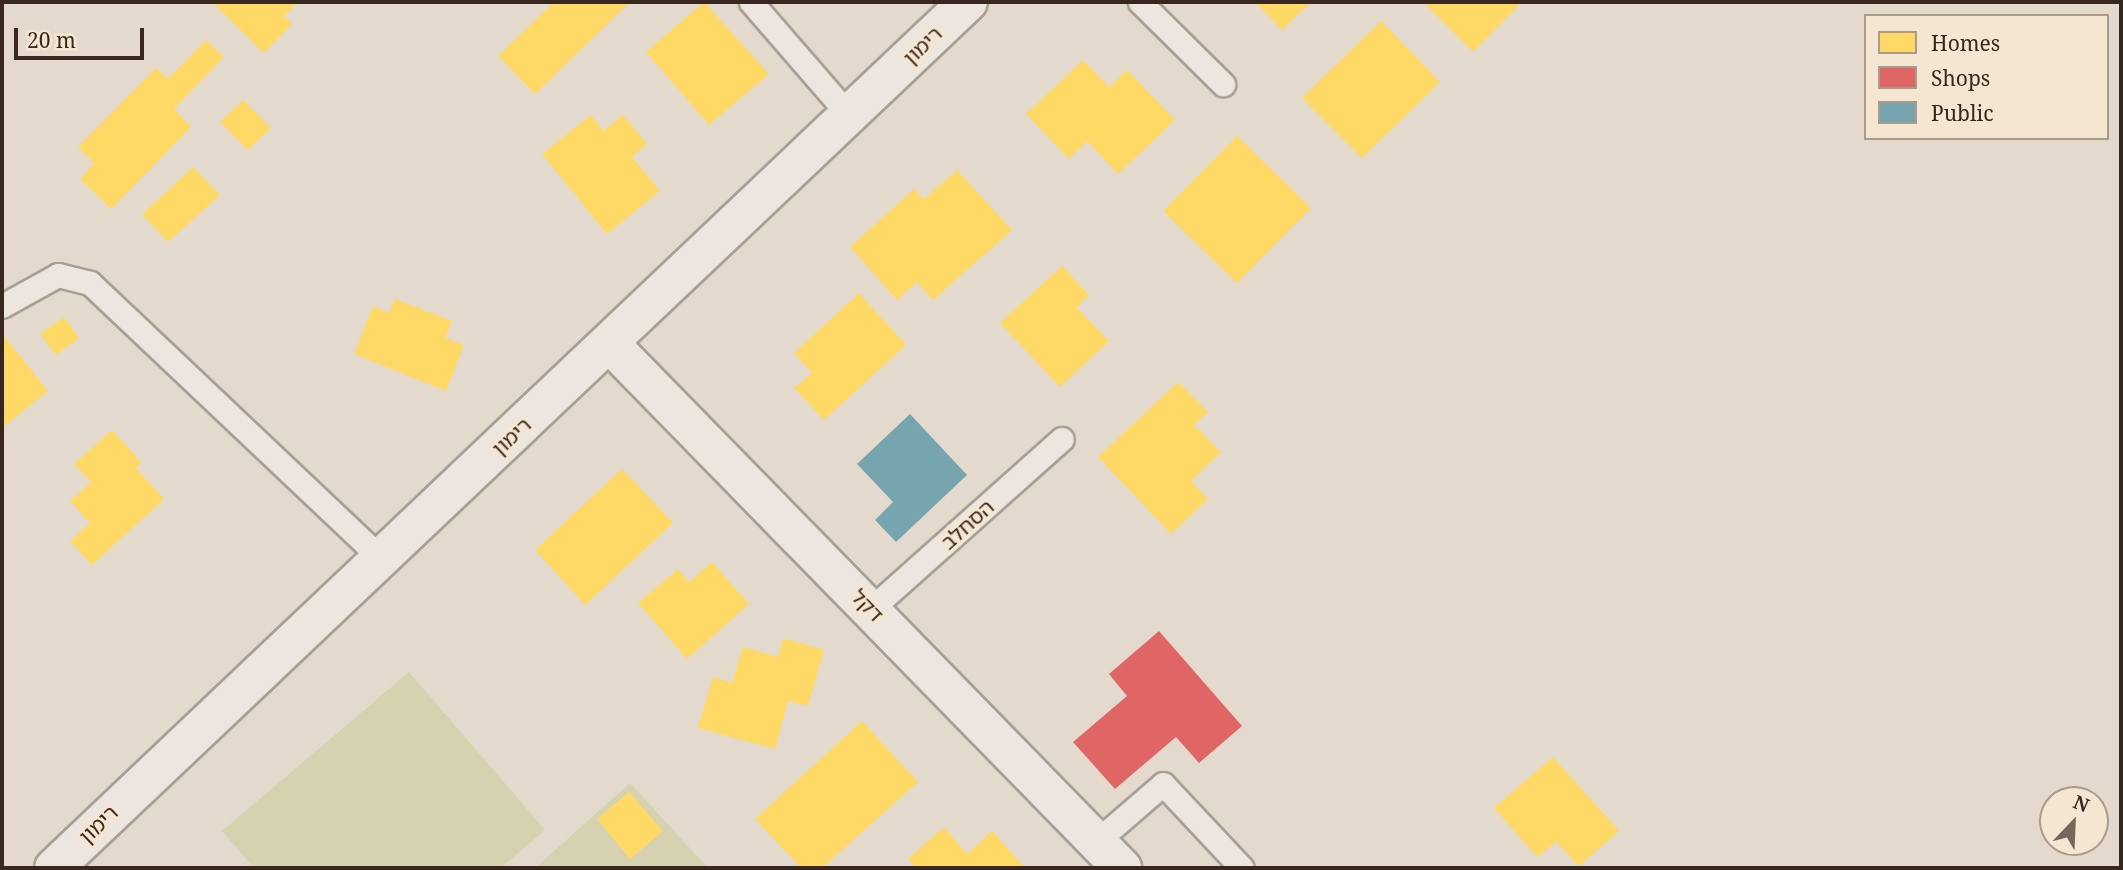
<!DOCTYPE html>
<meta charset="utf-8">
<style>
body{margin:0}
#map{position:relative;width:2123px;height:870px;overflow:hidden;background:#e3dacd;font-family:"Noto Serif","Noto Sans Hebrew",serif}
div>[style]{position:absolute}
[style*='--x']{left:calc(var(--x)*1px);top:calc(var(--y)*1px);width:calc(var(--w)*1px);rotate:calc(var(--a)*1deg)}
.green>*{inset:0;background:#d6d2af}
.homes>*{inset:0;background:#ffd966}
.shops>*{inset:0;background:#e06666}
.public>*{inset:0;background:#76a5af}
.roads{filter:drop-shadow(2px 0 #a89f96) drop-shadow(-2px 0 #a89f96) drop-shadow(0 2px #a89f96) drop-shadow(0 -2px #a89f96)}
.lane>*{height:23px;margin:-11.5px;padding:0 11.5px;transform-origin:11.5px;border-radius:11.5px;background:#ece6de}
.street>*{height:38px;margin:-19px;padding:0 19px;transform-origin:19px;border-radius:19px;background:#ece6de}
span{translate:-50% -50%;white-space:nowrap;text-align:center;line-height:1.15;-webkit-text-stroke:7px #f5e6d2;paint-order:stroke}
.street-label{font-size:21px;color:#37271e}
.frame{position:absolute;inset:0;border:4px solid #37271e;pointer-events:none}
.legend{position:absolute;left:1864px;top:14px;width:245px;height:126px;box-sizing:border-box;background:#f5e6d2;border:2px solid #a99a8a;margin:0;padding:9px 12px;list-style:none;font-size:21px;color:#37271e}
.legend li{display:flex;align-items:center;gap:14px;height:35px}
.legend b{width:35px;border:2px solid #a99a8a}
.north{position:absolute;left:2039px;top:786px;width:70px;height:70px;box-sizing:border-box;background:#f5e6d2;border:2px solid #a99a8a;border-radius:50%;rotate:23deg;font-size:19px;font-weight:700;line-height:28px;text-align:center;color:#37271e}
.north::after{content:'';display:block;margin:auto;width:24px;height:32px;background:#73665b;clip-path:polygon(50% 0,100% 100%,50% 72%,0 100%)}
.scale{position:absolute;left:14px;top:28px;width:130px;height:32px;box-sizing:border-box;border:4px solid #37271e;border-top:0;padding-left:9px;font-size:21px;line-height:24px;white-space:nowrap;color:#37271e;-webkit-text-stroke:5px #f5e6d2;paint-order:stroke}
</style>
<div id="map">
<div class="green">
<div style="clip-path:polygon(409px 672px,545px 830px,501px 868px,254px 868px,222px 831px)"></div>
<div style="clip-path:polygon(630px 783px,708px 868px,535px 868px)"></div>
</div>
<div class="homes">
<div style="clip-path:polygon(212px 2px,299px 2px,284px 16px,292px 24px,264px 53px)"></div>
<div style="clip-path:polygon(554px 2px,630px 2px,535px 94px,498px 56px)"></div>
<div style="clip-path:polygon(704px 2px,769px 74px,709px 125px,646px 52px)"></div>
<div style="clip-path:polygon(1255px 2px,1311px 2px,1282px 30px)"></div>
<div style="clip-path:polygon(1423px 2px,1522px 2px,1473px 52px)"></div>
<div style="clip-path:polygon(1381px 21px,1440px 82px,1362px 158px,1302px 98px)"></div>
<div style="clip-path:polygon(206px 40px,224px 57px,174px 109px,191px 127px,111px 209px,80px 179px,94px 163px,78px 147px,156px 68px,168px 79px)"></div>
<div style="clip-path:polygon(1083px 60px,1109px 87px,1127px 70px,1175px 120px,1118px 174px,1087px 141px,1069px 159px,1026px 114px)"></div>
<div style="clip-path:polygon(243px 100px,271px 128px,248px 150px,220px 122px)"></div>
<div style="clip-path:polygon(591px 115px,603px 131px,623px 115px,647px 144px,632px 157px,660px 191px,607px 234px,542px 154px)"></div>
<div style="clip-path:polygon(1237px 136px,1311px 208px,1237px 283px,1163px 211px)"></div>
<div style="clip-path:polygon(193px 167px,220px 195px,168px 242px,142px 214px)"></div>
<div style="clip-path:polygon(957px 170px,1012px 230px,933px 300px,917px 282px,897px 300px,850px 247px,914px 189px,924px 199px)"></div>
<div style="clip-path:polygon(1062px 266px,1089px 295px,1076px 307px,1109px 341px,1060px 387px,1000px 323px)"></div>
<div style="clip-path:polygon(859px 293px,906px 345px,824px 420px,794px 388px,812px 373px,794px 353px)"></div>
<div style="clip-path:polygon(395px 299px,452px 321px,445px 338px,464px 345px,446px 391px,354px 354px,373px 306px,389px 313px)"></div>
<div style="clip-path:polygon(64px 317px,79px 338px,56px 355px,40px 334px)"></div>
<div style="clip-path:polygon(4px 336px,48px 391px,2px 428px,2px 337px)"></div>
<div style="clip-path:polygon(1178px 382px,1208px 412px,1194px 425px,1221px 452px,1191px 481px,1208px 499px,1171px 534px,1098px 457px)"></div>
<div style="clip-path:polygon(112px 430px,141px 462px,136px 468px,164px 499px,92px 565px,70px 541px,90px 523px,70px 501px,91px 482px,74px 464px)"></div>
<div style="clip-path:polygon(622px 469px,673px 523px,585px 605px,535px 550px)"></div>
<div style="clip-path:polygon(712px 562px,749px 604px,687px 659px,638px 603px,678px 569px,689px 582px)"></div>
<div style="clip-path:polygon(783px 638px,824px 650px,808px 706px,788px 701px,775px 749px,698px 728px,713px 677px,732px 683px,743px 647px,778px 657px)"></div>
<div style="clip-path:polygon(862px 721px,918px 782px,822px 868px,801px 868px,755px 819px)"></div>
<div style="clip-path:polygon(1553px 757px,1619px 831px,1579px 866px,1556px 842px,1537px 857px,1494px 808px)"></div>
<div style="clip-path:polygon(629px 792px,663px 831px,630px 859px,597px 819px)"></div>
<div style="clip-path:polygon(944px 827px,967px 854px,992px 831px,1025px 868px,916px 868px,908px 859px)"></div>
</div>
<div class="shops">
<div style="clip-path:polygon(1159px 631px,1242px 726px,1199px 763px,1176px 737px,1115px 789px,1073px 742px,1127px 696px,1109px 674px)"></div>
</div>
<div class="public">
<div style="clip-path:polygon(910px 414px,967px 475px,896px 542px,875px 520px,893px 502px,857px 464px)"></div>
</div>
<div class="roads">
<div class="lane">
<div style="--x:751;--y:2;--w:150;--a:49.1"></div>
<div style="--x:1140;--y:2;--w:117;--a:44.7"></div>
<div style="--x:2;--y:306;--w:64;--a:-29"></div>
<div style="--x:58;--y:275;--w:33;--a:14"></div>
<div style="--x:90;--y:283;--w:399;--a:43.4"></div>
<div style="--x:872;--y:608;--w:254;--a:-41.7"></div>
<div style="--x:1097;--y:841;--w:87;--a:-40.8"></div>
<div style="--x:1163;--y:784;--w:115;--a:46.8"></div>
</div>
<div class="street">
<div style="--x:610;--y:344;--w:733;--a:45.66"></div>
<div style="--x:54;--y:868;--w:1259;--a:-43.46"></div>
</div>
</div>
<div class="street-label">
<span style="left:922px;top:45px;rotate:-44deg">רימון</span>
<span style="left:511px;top:436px;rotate:-43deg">רימון</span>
<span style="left:967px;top:524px;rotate:-42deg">הסחלב</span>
<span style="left:868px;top:605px;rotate:46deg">דקל</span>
<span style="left:98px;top:824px;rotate:-44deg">רימון</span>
</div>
<div class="frame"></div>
<ul class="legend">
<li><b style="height:19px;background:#ffd966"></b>Homes</li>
<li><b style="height:19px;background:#e06666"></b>Shops</li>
<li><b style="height:19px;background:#76a5af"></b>Public</li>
</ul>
<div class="north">N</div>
<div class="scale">20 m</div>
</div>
